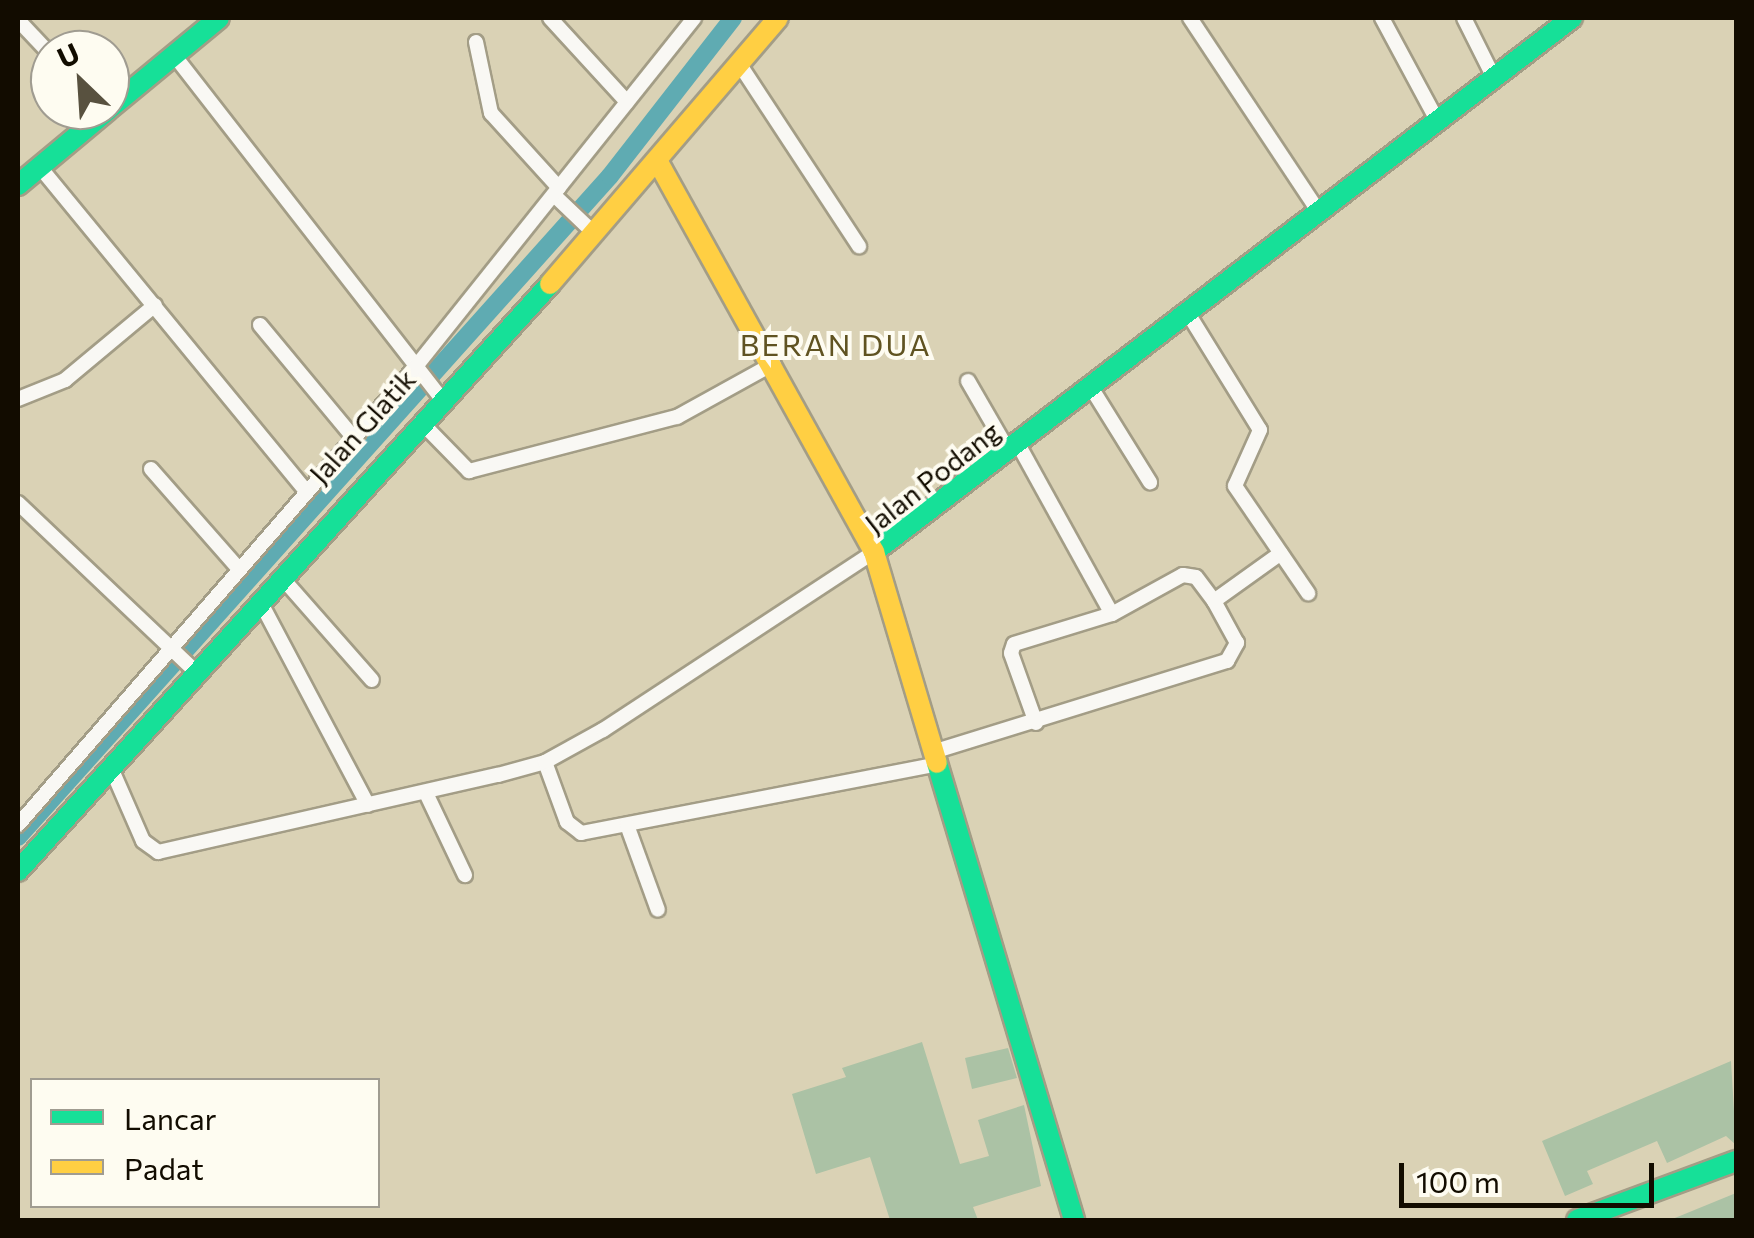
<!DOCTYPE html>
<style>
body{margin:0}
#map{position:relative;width:1754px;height:1238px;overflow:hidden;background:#dad2b5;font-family:Commissioner,sans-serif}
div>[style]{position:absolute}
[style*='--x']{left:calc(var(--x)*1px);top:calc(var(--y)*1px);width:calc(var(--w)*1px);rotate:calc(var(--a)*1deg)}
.canal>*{height:18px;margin:-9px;padding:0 9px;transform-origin:9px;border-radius:9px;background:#5fabb2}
.building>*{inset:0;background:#abc2a5}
.roads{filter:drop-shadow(2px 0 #a39d86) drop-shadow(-2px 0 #a39d86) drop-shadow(0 2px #a39d86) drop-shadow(0 -2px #a39d86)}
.street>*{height:14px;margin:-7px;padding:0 7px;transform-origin:7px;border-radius:7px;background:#f9f8f4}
.fast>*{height:20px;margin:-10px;padding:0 10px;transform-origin:10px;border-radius:10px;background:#16e098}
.slow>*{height:20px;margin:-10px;padding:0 10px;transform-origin:10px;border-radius:10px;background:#ffcf43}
span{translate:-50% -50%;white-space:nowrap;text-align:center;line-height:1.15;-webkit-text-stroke:8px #fefcf1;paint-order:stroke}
.street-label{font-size:28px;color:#120c00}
.neighbourhood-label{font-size:30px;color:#605321;letter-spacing:2.5px}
.frame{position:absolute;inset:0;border:20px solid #120c00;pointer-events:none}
.legend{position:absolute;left:30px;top:1078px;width:350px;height:130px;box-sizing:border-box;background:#fefcf1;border:2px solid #a09c91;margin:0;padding:12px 18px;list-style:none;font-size:30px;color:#120c00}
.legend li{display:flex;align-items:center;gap:20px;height:50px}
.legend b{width:50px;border:2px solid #a09c91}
.north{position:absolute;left:30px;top:30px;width:100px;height:100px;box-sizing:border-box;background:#fefcf1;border:2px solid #a09c91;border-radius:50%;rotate:335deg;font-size:28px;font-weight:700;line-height:40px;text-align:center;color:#120c00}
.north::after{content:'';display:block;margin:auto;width:35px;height:45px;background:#58513f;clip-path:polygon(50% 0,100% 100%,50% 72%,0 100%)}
.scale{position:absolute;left:1399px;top:1163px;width:255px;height:45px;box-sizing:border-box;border:5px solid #120c00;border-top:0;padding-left:12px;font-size:30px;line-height:35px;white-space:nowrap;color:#120c00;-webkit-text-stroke:8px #fefcf1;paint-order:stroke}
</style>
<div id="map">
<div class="canal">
<div style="--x:18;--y:837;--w:887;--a:-48.15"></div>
<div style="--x:610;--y:176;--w:200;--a:-52.1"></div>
</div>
<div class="building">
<div style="clip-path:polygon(922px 1042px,960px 1164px,989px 1156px,978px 1120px,1024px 1105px,1041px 1186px,973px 1207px,978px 1220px,890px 1220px,870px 1157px,816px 1174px,792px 1094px,846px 1077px,842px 1068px)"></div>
<div style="clip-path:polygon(1008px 1048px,1017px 1078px,972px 1089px,965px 1058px)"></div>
<div style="clip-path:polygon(1731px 1061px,1736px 1145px,1726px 1136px,1667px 1163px,1657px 1141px,1587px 1171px,1593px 1184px,1565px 1196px,1542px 1141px)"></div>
<div style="clip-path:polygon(1736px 1193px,1736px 1220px,1670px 1220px)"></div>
</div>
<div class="roads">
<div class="street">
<div style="--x:550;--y:18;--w:114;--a:47.5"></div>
<div style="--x:1190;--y:18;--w:235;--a:56.4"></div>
<div style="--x:1382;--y:18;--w:118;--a:61.7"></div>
<div style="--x:1464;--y:18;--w:67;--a:63.4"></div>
<div style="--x:18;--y:20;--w:47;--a:46.7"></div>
<div style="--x:476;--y:42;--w:73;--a:78.1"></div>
<div style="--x:491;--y:113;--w:101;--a:47.8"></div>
<div style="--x:174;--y:55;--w:435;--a:52.1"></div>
<div style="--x:740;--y:65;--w:217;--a:56.7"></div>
<div style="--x:39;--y:166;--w:419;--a:50.6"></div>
<div style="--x:554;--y:195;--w:57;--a:43.6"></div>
<div style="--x:1189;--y:315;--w:135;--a:58.3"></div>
<div style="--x:1260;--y:430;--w:61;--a:114.1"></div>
<div style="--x:1235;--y:486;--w:130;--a:55.7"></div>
<div style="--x:260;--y:325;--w:144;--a:50.3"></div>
<div style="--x:968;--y:381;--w:82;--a:60"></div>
<div style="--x:1092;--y:389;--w:110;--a:58.1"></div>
<div style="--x:18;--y:399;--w:51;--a:-22"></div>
<div style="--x:65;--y:380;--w:117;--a:-39.8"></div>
<div style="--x:421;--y:422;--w:69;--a:45.6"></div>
<div style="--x:469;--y:471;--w:215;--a:-14.6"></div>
<div style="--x:677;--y:417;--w:110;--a:-28.9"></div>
<div style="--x:1018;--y:444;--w:194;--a:61.1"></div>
<div style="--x:151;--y:469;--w:132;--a:48.7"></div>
<div style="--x:18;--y:503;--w:250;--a:43.5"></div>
<div style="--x:284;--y:580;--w:133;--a:48.7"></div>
<div style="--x:262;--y:605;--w:226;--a:62.1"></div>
<div style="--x:1036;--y:723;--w:74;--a:-109.7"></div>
<div style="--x:1011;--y:653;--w:9;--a:-72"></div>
<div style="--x:1014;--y:644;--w:102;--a:-17"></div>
<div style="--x:1112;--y:614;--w:81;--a:-28.8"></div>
<div style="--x:1183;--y:575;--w:13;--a:9"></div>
<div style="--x:1196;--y:577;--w:30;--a:53"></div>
<div style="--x:936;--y:751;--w:305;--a:-17.2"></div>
<div style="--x:1227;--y:661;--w:21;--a:-61"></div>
<div style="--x:1237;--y:643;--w:48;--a:-118.7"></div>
<div style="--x:1214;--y:601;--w:82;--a:-35.6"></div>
<div style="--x:545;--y:762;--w:64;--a:69.9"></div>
<div style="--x:567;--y:822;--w:18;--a:38"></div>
<div style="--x:581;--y:833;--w:365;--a:-10.9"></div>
<div style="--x:112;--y:770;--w:77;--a:66.4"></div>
<div style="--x:143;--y:841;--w:19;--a:36"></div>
<div style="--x:158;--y:852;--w:349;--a:-12.8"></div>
<div style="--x:498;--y:775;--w:49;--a:-15.5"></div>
<div style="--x:545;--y:762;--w:66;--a:-28.9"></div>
<div style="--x:603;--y:730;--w:324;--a:-33.3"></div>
<div style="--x:426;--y:793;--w:91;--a:64.6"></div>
<div style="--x:18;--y:825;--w:604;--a:-49.03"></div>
<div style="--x:414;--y:369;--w:449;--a:-51.4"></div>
<div style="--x:627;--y:825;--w:90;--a:70"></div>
</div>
<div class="fast">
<div style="--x:110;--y:108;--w:141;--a:-39.5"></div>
<div style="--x:18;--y:185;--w:117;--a:-39.8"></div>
<div style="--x:874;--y:552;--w:879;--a:-37.42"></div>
<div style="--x:937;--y:763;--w:477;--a:73.3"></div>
<div style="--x:18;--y:871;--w:792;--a:-47.81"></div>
<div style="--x:1577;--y:1220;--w:170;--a:-20.4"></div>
</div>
<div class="slow">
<div style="--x:658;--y:162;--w:446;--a:61"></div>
<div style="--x:874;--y:552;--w:220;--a:73.4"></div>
<div style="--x:550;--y:284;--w:350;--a:-49.4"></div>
</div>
</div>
<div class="street-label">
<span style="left:362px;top:426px;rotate:-48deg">Jalan Glatik</span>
<span style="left:932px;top:477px;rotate:-38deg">Jalan Podang</span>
</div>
<div class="neighbourhood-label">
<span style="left:836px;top:344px">BERAN DUA</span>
</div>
<div class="frame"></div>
<ul class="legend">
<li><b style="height:12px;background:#16e098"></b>Lancar</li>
<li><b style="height:12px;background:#ffcf43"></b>Padat</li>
</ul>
<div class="north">U</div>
<div class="scale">100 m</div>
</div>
